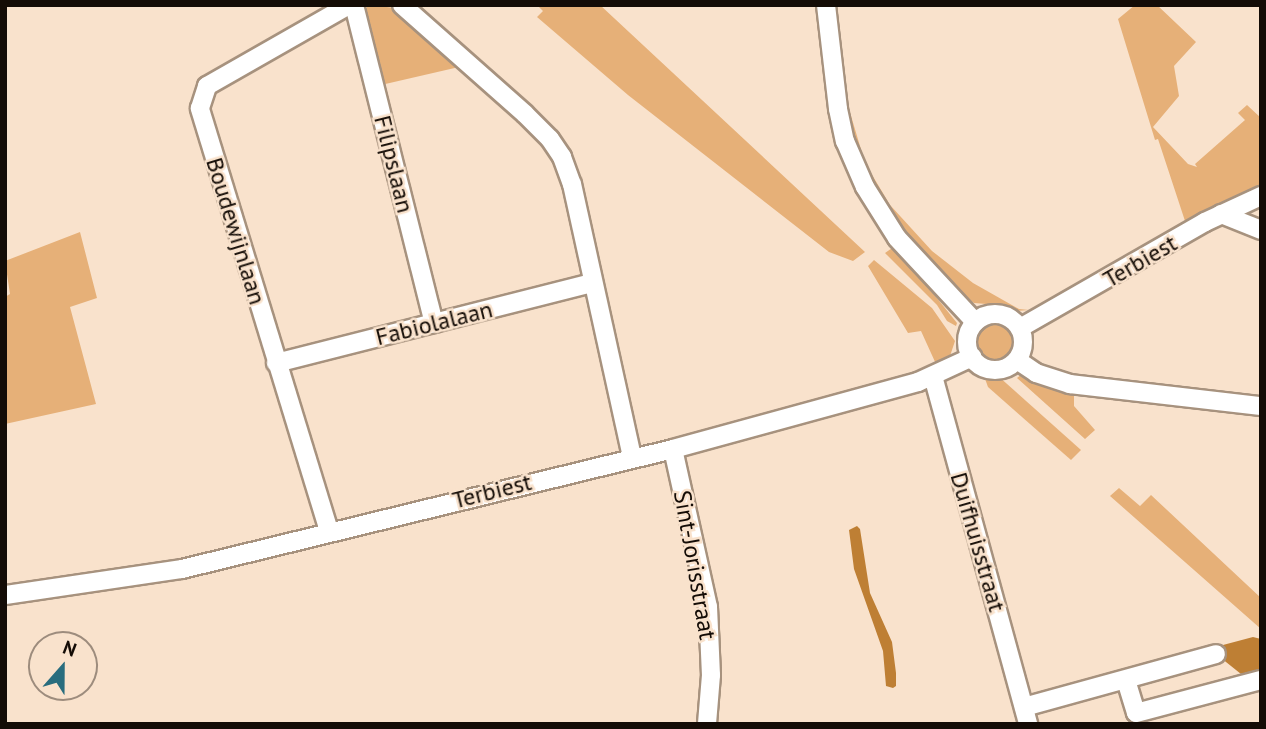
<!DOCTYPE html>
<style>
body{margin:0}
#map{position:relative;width:1266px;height:729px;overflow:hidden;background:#f9e2cc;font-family:"PT Sans",sans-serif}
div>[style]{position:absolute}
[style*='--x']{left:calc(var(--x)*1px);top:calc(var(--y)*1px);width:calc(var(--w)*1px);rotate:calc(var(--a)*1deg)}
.green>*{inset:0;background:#e6b078}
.round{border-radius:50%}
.water>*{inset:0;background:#be7f34}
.roads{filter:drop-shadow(2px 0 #a7927e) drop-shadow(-2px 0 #a7927e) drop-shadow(0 2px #a7927e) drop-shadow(0 -2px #a7927e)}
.minor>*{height:18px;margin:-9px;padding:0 9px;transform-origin:9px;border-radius:9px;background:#fff}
.minor>.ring{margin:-9px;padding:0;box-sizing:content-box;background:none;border:18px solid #fff;border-radius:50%}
span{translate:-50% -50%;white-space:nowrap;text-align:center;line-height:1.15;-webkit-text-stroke:5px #f9e2cc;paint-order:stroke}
.street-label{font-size:24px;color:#140c06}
.frame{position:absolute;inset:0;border:7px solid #140c06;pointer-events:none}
.north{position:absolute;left:28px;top:631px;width:70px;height:70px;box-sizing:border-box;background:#f9e2cc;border:2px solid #9d8c7d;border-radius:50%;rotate:21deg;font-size:19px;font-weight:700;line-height:28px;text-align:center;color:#140c06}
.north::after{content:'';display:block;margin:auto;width:24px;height:32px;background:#296d7e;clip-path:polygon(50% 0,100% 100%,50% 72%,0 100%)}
</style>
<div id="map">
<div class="green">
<div style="clip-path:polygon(370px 5px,395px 8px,459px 67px,381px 85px,363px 10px)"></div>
<div style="clip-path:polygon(537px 5px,600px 5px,865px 252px,853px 261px,829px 252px,628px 95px,537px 17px,543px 11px)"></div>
<div style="clip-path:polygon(1135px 5px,1157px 5px,1196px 42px,1174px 66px,1179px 96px,1153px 127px,1188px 164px,1197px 167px,1195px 164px,1245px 120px,1238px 113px,1247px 105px,1261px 118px,1261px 188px,1185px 221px,1158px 139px,1155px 140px,1118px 19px)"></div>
<div style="clip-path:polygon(846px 99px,865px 163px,890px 205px,932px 251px,973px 283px,1019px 309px,1029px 310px,1015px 311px,999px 305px,974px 303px,957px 291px,921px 251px,879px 195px,854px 145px,842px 101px)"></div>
<div style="clip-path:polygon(80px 232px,97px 298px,70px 307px,96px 404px,5px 424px,5px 297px,10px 294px,5px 261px)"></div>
<div style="clip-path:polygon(895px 246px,957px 323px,956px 326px,947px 321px,937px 305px,885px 253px)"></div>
<div style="clip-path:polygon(874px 260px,932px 308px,955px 341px,950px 356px,936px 364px,921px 331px,908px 333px,868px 266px)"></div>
<div class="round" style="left:976px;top:323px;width:38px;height:38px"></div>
<div style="clip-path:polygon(1022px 374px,1074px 391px,1074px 406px,1095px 430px,1085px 439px,1017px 378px)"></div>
<div style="clip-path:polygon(997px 375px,1081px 450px,1071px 460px,988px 387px,984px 376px)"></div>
<div style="clip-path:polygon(1119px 488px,1140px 506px,1151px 495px,1261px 598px,1261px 629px,1110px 496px)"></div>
</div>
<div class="water">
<div style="clip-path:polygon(857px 526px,860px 529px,870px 593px,892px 642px,896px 673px,896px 686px,893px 688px,886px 686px,883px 651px,854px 569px,849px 530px)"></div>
<div style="clip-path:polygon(1253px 637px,1261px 639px,1261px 669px,1241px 674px,1221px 658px,1223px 645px)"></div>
</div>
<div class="roads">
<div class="minor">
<div style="--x:354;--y:5;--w:328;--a:75.9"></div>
<div style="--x:402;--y:5;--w:164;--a:41.5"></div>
<div style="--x:525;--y:114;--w:35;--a:45"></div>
<div style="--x:550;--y:139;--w:22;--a:56"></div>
<div style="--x:562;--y:157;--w:29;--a:70"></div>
<div style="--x:572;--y:184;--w:280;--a:77.6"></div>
<div style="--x:826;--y:5;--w:105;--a:83.4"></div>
<div style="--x:838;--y:109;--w:33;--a:78"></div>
<div style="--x:845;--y:141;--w:50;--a:66.5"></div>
<div style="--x:865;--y:187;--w:60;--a:57.9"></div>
<div style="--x:897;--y:238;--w:115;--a:47.1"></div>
<div style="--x:1221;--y:214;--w:43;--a:21.8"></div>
<div class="ring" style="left:967px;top:314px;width:38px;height:38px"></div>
<div style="--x:1020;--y:328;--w:213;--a:-29.8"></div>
<div style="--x:1205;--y:222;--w:62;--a:-24.9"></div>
<div style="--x:1017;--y:360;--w:23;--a:34"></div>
<div style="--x:1036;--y:373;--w:36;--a:18"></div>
<div style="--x:1070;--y:384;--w:192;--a:6.6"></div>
<div style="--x:276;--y:363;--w:326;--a:-14.2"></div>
<div style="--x:933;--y:376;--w:361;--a:74.7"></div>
<div style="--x:673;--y:449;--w:162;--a:77.5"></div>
<div style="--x:708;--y:607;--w:68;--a:87.5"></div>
<div style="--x:711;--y:675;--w:49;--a:94.7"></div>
<div style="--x:329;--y:531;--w:442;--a:-107"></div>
<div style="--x:200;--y:108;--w:23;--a:-72"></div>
<div style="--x:207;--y:86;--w:163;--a:-29.7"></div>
<div style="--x:5;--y:595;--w:179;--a:-8.4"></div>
<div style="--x:182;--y:569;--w:505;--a:-13.73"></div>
<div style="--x:673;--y:449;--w:254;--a:-15.3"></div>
<div style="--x:918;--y:382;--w:60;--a:-24.8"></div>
<div style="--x:1126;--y:680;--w:34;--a:73"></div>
<div style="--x:1136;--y:713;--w:129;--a:-14.8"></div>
<div style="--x:1024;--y:707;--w:199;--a:-15.4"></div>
</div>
</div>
<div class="street-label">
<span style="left:394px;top:164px;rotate:76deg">Filipslaan</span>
<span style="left:236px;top:231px;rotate:73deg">Boudewijnlaan</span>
<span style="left:1140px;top:261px;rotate:-30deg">Terbiest</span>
<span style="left:434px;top:323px;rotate:-14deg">Fabiolalaan</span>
<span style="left:492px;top:491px;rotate:-14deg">Terbiest</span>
<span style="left:978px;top:542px;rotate:74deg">Duifhuisstraat</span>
<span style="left:695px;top:565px;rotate:80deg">Sint-Jorisstraat</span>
</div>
<div class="frame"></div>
<div class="north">N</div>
</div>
